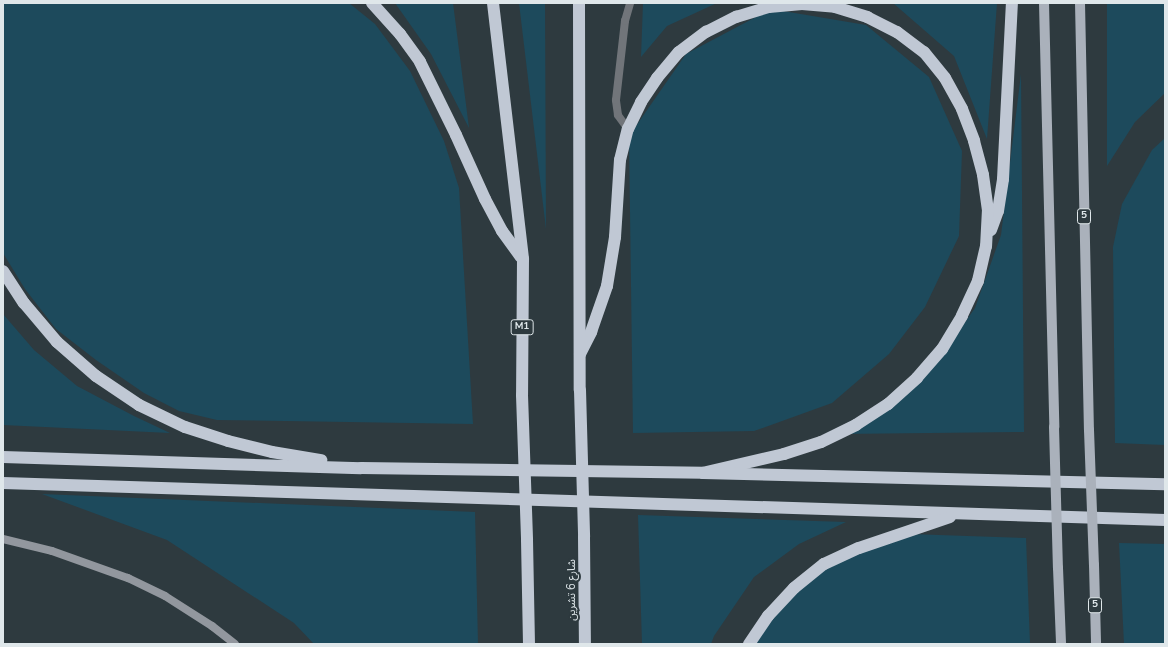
<!DOCTYPE html>
<meta charset="utf-8">
<style>
body{margin:0}
#map{position:relative;width:1168px;height:647px;overflow:hidden;background:#2e3a3f;font-family:"Nunito Sans","Noto Sans Arabic",sans-serif}
div>[style]{position:absolute}
[style*='--x']{left:calc(var(--x)*1px);top:calc(var(--y)*1px);width:calc(var(--w)*1px);rotate:calc(var(--a)*1deg)}
.green>*{inset:0;background:#1d4a5c}
.lane>*{height:8px;margin:-4px;padding:0 4px;transform-origin:4px;border-radius:4px;background:#71757a}
.secondary>*{height:8px;margin:-4px;padding:0 4px;transform-origin:4px;border-radius:4px;background:#92979e}
.primary>*{height:10px;margin:-5px;padding:0 5px;transform-origin:5px;border-radius:5px;background:#aab1bb}
.highway>*{height:12px;margin:-6px;padding:0 6px;transform-origin:6px;border-radius:6px;background:#c0c8d4}
.primary-bridge>*{height:10px;margin:-5px;padding:0 5px;transform-origin:5px;border-radius:5px;background:#aab1bb}
.highway-bridge>*{height:12px;margin:-6px;padding:0 6px;transform-origin:6px;border-radius:6px;background:#c0c8d4}
span{translate:-50% -50%;white-space:nowrap;text-align:center;line-height:1.15;-webkit-text-stroke:4px #2e3a3f;paint-order:stroke}
.shield-label span{padding:1px 3px;background:#2e3a3f;border:1px solid;border-radius:3px;-webkit-text-stroke-width:0}
.shield-label{font-size:10px;color:#dfe7ea;font-weight:700}
.street-label{font-size:11px;color:#dfe7ea}
.frame{position:absolute;inset:0;border:4px solid #dfe7ea;pointer-events:none}
</style>
<div id="map">
<div class="green">
<div style="clip-path:polygon(3px 3px,349px 3px,375px 24px,410px 71px,444px 141px,459px 188px,473px 424px,217px 420px,179px 411px,144px 393px,96px 360px,56px 329px,25px 289px,3px 253px)"></div>
<div style="clip-path:polygon(395px 3px,453px 3px,469px 128px,431px 54px)"></div>
<div style="clip-path:polygon(519px 3px,545px 3px,546px 229px)"></div>
<div style="clip-path:polygon(643px 3px,717px 3px,667px 26px,641px 57px)"></div>
<div style="clip-path:polygon(893px 3px,997px 3px,987px 139px,954px 56px)"></div>
<div style="clip-path:polygon(1107px 3px,1165px 3px,1165px 93px,1135px 122px,1107px 166px)"></div>
<div style="clip-path:polygon(771px 9px,866px 25px,929px 77px,962px 151px,959px 236px,925px 307px,889px 354px,832px 403px,754px 431px,633px 433px,629px 136px,686px 54px)"></div>
<div style="clip-path:polygon(1021px 74px,1024px 432px,840px 434px,937px 362px,975px 308px,1001px 235px)"></div>
<div style="clip-path:polygon(1165px 138px,1165px 445px,1115px 443px,1113px 247px,1122px 204px,1152px 150px)"></div>
<div style="clip-path:polygon(3px 314px,34px 350px,77px 386px,134px 416px,170px 433px,3px 425px)"></div>
<div style="clip-path:polygon(42px 494px,475px 512px,478px 644px,314px 644px,294px 623px,167px 540px)"></div>
<div style="clip-path:polygon(638px 515px,846px 522px,799px 544px,754px 577px,714px 636px,711px 644px,642px 644px)"></div>
<div style="clip-path:polygon(910px 534px,1026px 538px,1030px 644px,752px 644px,815px 569px)"></div>
<div style="clip-path:polygon(1119px 543px,1165px 544px,1165px 644px,1124px 644px)"></div>
</div>
<div class="lane">
<div style="--x:628;--y:129;--w:17;--a:-126"></div>
<div style="--x:618;--y:115;--w:15;--a:-98"></div>
<div style="--x:616;--y:100;--w:80;--a:-83.5"></div>
<div style="--x:625;--y:21;--w:19;--a:-74"></div>
</div>
<div class="secondary">
<div style="--x:3;--y:539;--w:50;--a:13.8"></div>
<div style="--x:52;--y:551;--w:81;--a:19.6"></div>
<div style="--x:128;--y:578;--w:41;--a:25.9"></div>
<div style="--x:165;--y:596;--w:56;--a:32.6"></div>
<div style="--x:212;--y:626;--w:29;--a:38"></div>
</div>
<div class="primary">
<div style="--x:1044;--y:3;--w:424;--a:88.6"></div>
<div style="--x:1080;--y:3;--w:427;--a:88.8"></div>
<div style="--x:1094;--y:565;--w:79;--a:88.5"></div>
<div style="--x:1058;--y:568;--w:76;--a:87.7"></div>
</div>
<div class="highway">
<div style="--x:372;--y:3;--w:42;--a:47.9"></div>
<div style="--x:400;--y:34;--w:34;--a:54"></div>
<div style="--x:420;--y:62;--w:81;--a:63.7"></div>
<div style="--x:456;--y:135;--w:70;--a:65.6"></div>
<div style="--x:485;--y:199;--w:36;--a:62"></div>
<div style="--x:502;--y:231;--w:32;--a:54"></div>
<div style="--x:493;--y:3;--w:258;--a:83.3"></div>
<div style="--x:523;--y:259;--w:136;--a:90.4"></div>
<div style="--x:579;--y:3;--w:387;--a:89.9"></div>
<div style="--x:991;--y:230;--w:20;--a:-70"></div>
<div style="--x:998;--y:211;--w:32;--a:-81"></div>
<div style="--x:1003;--y:179;--w:176;--a:-87.1"></div>
<div style="--x:3;--y:271;--w:38;--a:57"></div>
<div style="--x:24;--y:303;--w:51;--a:49.8"></div>
<div style="--x:57;--y:342;--w:52;--a:41.1"></div>
<div style="--x:96;--y:376;--w:52;--a:34"></div>
<div style="--x:139;--y:405;--w:51;--a:25.6"></div>
<div style="--x:185;--y:427;--w:45;--a:18"></div>
<div style="--x:228;--y:441;--w:45;--a:14"></div>
<div style="--x:272;--y:452;--w:50;--a:9.3"></div>
<div style="--x:580;--y:354;--w:25;--a:-63"></div>
<div style="--x:591;--y:332;--w:49;--a:-70.8"></div>
<div style="--x:607;--y:286;--w:50;--a:-80.7"></div>
<div style="--x:615;--y:237;--w:77;--a:-86.3"></div>
<div style="--x:620;--y:160;--w:32;--a:-76"></div>
<div style="--x:628;--y:129;--w:30;--a:-64"></div>
<div style="--x:641;--y:102;--w:29;--a:-56"></div>
<div style="--x:657;--y:78;--w:34;--a:-50"></div>
<div style="--x:679;--y:52;--w:34;--a:-37"></div>
<div style="--x:706;--y:32;--w:34;--a:-27"></div>
<div style="--x:736;--y:17;--w:34;--a:-17"></div>
<div style="--x:769;--y:7;--w:33;--a:-5"></div>
<div style="--x:802;--y:4;--w:33;--a:5"></div>
<div style="--x:835;--y:7;--w:34;--a:17"></div>
<div style="--x:867;--y:17;--w:34;--a:27"></div>
<div style="--x:897;--y:32;--w:34;--a:37"></div>
<div style="--x:924;--y:52;--w:33;--a:51"></div>
<div style="--x:945;--y:78;--w:35;--a:61"></div>
<div style="--x:962;--y:109;--w:34;--a:69"></div>
<div style="--x:974;--y:141;--w:35;--a:75"></div>
<div style="--x:983;--y:175;--w:34;--a:82"></div>
<div style="--x:988;--y:209;--w:37;--a:93"></div>
<div style="--x:986;--y:246;--w:36;--a:103"></div>
<div style="--x:978;--y:281;--w:38;--a:115"></div>
<div style="--x:962;--y:316;--w:39;--a:121"></div>
<div style="--x:942;--y:349;--w:38;--a:131"></div>
<div style="--x:917;--y:378;--w:39;--a:138"></div>
<div style="--x:888;--y:404;--w:38;--a:147"></div>
<div style="--x:856;--y:425;--w:39;--a:154"></div>
<div style="--x:821;--y:442;--w:39;--a:162"></div>
<div style="--x:784;--y:454;--w:83;--a:166.8"></div>
<div style="--x:3;--y:457;--w:358;--a:1.8"></div>
<div style="--x:361;--y:468;--w:342;--a:0.8"></div>
<div style="--x:703;--y:473;--w:462;--a:1.4"></div>
<div style="--x:3;--y:483;--w:1163;--a:1.82"></div>
<div style="--x:584;--y:537;--w:107;--a:89.5"></div>
<div style="--x:527;--y:540;--w:104;--a:88.9"></div>
<div style="--x:749;--y:644;--w:34;--a:-56"></div>
<div style="--x:768;--y:616;--w:38;--a:-47"></div>
<div style="--x:794;--y:588;--w:38;--a:-39"></div>
<div style="--x:824;--y:564;--w:38;--a:-25"></div>
<div style="--x:859;--y:548;--w:96;--a:-18.8"></div>
</div>
<div class="primary-bridge">
<div style="--x:1054;--y:427;--w:141;--a:88.4"></div>
<div style="--x:1089;--y:430;--w:135;--a:87.9"></div>
</div>
<div class="highway-bridge">
<div style="--x:580;--y:390;--w:147;--a:88.4"></div>
<div style="--x:522;--y:395;--w:145;--a:88"></div>
</div>
<div class="shield-label">
<span style="left:1084px;top:216px">5</span>
<span style="left:522px;top:327px">M1</span>
<span style="left:1095px;top:605px">5</span>
</div>
<div class="street-label">
<span style="left:572px;top:590px;rotate:-90deg">شارع 6 تشرين</span>
</div>
<div class="frame"></div>
</div>
